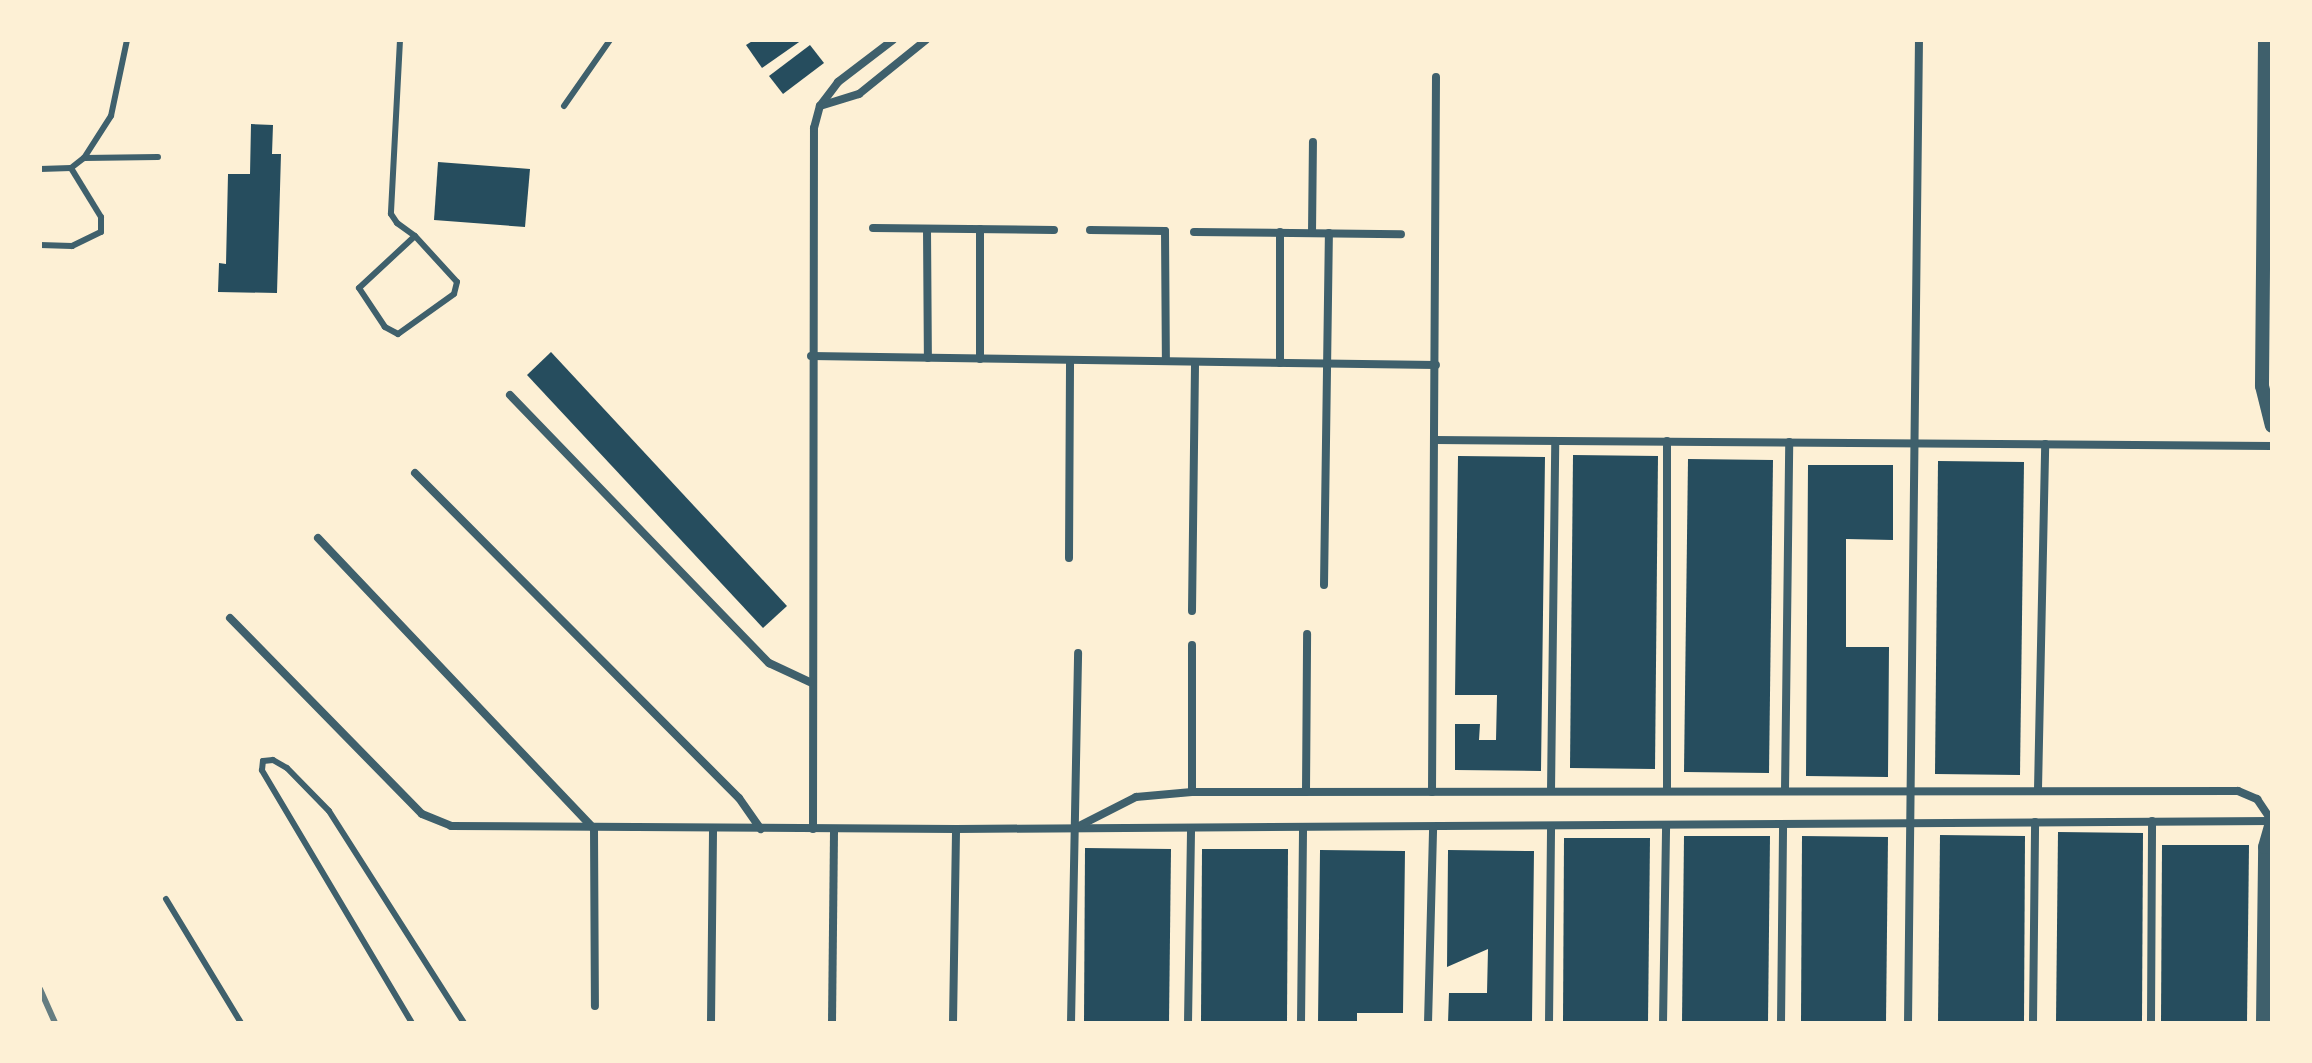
<!DOCTYPE html>
<style>
body{margin:0}
#map{position:relative;width:2312px;height:1063px;overflow:hidden;background:#fdf0d5;font-family:Karla,sans-serif}
div>[style]{position:absolute}
[style*='--x']{left:calc(var(--x)*1px);top:calc(var(--y)*1px);width:calc(var(--w)*1px);rotate:calc(var(--a)*1deg)}
.building>*{inset:0;background:#264d5e}
.service>*{height:6px;margin:-3px;padding:0 3px;transform-origin:3px;border-radius:3px;background:#3f606c}
.minor>*{height:8px;margin:-4px;padding:0 4px;transform-origin:4px;border-radius:4px;background:#3f606c}
.tertiary>*{height:14px;margin:-7px;padding:0 7px;transform-origin:7px;border-radius:7px;background:#3f606c}
.rail>*{height:6px;margin:-3px;padding:0 3px;transform-origin:3px;border-radius:3px;background:#657d81}
span{translate:-50% -50%;white-space:nowrap;text-align:center;line-height:1.15;-webkit-text-stroke:8px #fdf0d5;paint-order:stroke}
.frame{position:absolute;inset:0;border:42px solid #fdf0d5;pointer-events:none}
</style>
<div id="map">
<div class="building">
<div style="clip-path:polygon(754px 40px,802px 40px,762px 68px,746px 45px)"></div>
<div style="clip-path:polygon(810px 45px,824px 63px,783px 94px,769px 76px)"></div>
<div style="clip-path:polygon(251px 124px,273px 125px,272px 154px,281px 154px,277px 293px,218px 292px,219px 263px,226px 264px,228px 174px,250px 174px)"></div>
<div style="clip-path:polygon(438px 162px,530px 169px,525px 227px,434px 220px)"></div>
<div style="clip-path:polygon(551px 352px,787px 606px,763px 628px,527px 375px)"></div>
<div style="clip-path:polygon(1573px 455px,1658px 456px,1655px 769px,1570px 768px)"></div>
<div style="clip-path:polygon(1458px 456px,1545px 457px,1541px 771px,1455px 770px,1455px 724px,1480px 724px,1479px 740px,1496px 740px,1497px 695px,1455px 695px)"></div>
<div style="clip-path:polygon(1688px 459px,1773px 460px,1769px 773px,1684px 772px)"></div>
<div style="clip-path:polygon(1938px 461px,2024px 462px,2020px 775px,1935px 774px)"></div>
<div style="clip-path:polygon(1808px 465px,1893px 465px,1893px 540px,1846px 539px,1846px 647px,1889px 647px,1888px 777px,1806px 776px)"></div>
<div style="clip-path:polygon(2058px 832px,2143px 833px,2142px 1023px,2056px 1023px)"></div>
<div style="clip-path:polygon(1940px 835px,2025px 836px,2024px 1023px,1938px 1023px)"></div>
<div style="clip-path:polygon(1684px 836px,1770px 836px,1768px 1023px,1682px 1023px)"></div>
<div style="clip-path:polygon(1802px 836px,1888px 837px,1886px 1023px,1801px 1023px)"></div>
<div style="clip-path:polygon(1564px 838px,1650px 838px,1648px 1023px,1563px 1023px)"></div>
<div style="clip-path:polygon(2162px 845px,2249px 845px,2247px 1023px,2161px 1023px)"></div>
<div style="clip-path:polygon(1085px 848px,1171px 849px,1169px 1023px,1084px 1023px)"></div>
<div style="clip-path:polygon(1202px 849px,1288px 849px,1287px 1023px,1201px 1023px)"></div>
<div style="clip-path:polygon(1320px 850px,1405px 851px,1403px 1013px,1357px 1013px,1357px 1023px,1318px 1023px)"></div>
<div style="clip-path:polygon(1448px 850px,1534px 851px,1532px 1023px,1448px 1023px,1449px 993px,1487px 993px,1488px 949px,1447px 967px)"></div>
</div>
<div class="service">
<div style="--x:400;--y:40;--w:174;--a:93"></div>
<div style="--x:391;--y:214;--w:11;--a:56"></div>
<div style="--x:397;--y:223;--w:22;--a:36"></div>
<div style="--x:415;--y:236;--w:62;--a:47.6"></div>
<div style="--x:457;--y:282;--w:12;--a:104"></div>
<div style="--x:454;--y:294;--w:69;--a:144.5"></div>
<div style="--x:398;--y:334;--w:15;--a:-152"></div>
<div style="--x:385;--y:327;--w:47;--a:-123.7"></div>
<div style="--x:359;--y:288;--w:76;--a:-42.9"></div>
<div style="--x:564;--y:106;--w:80;--a:-55.1"></div>
<div style="--x:84;--y:158;--w:74;--a:-0.8"></div>
<div style="--x:40;--y:169;--w:31;--a:-2"></div>
<div style="--x:71;--y:168;--w:16;--a:-38"></div>
<div style="--x:84;--y:158;--w:50;--a:-57.3"></div>
<div style="--x:111;--y:116;--w:78;--a:-78.1"></div>
<div style="--x:40;--y:245;--w:32;--a:2"></div>
<div style="--x:72;--y:246;--w:32;--a:-26"></div>
<div style="--x:101;--y:232;--w:15;--a:-90"></div>
<div style="--x:101;--y:217;--w:57;--a:-121.5"></div>
<div style="--x:166;--y:899;--w:145;--a:58.8"></div>
<div style="--x:412;--y:1023;--w:294;--a:-120.7"></div>
<div style="--x:262;--y:770;--w:9;--a:-84"></div>
<div style="--x:263;--y:761;--w:10;--a:-6"></div>
<div style="--x:273;--y:760;--w:16;--a:30"></div>
<div style="--x:287;--y:768;--w:60;--a:45.7"></div>
<div style="--x:329;--y:811;--w:251;--a:57.5"></div>
</div>
<div class="minor">
<div style="--x:820;--y:106;--w:41;--a:-17.1"></div>
<div style="--x:859;--y:94;--w:86;--a:-38.9"></div>
<div style="--x:873;--y:228;--w:181;--a:0.6"></div>
<div style="--x:927;--y:229;--w:129;--a:89.6"></div>
<div style="--x:980;--y:229;--w:130;--a:90"></div>
<div style="--x:1090;--y:230;--w:75;--a:0.8"></div>
<div style="--x:1165;--y:231;--w:130;--a:89.6"></div>
<div style="--x:1194;--y:232;--w:207;--a:0.6"></div>
<div style="--x:1280;--y:232;--w:131;--a:90"></div>
<div style="--x:1312;--y:233;--w:91;--a:-89.4"></div>
<div style="--x:811;--y:356;--w:625;--a:0.83"></div>
<div style="--x:510;--y:395;--w:373;--a:46"></div>
<div style="--x:769;--y:663;--w:47;--a:24.9"></div>
<div style="--x:1435;--y:440;--w:837;--a:0.41"></div>
<div style="--x:415;--y:473;--w:459;--a:45.1"></div>
<div style="--x:739;--y:798;--w:38;--a:55"></div>
<div style="--x:318;--y:538;--w:401;--a:46.5"></div>
<div style="--x:594;--y:829;--w:177;--a:89.7"></div>
<div style="--x:1069;--y:558;--w:198;--a:-89.7"></div>
<div style="--x:1324;--y:585;--w:352;--a:-89.2"></div>
<div style="--x:1192;--y:611;--w:249;--a:-89.3"></div>
<div style="--x:230;--y:618;--w:274;--a:45.6"></div>
<div style="--x:422;--y:814;--w:31;--a:22"></div>
<div style="--x:451;--y:826;--w:505;--a:0.34"></div>
<div style="--x:956;--y:829;--w:1316;--a:-0.35"></div>
<div style="--x:2038;--y:789;--w:345;--a:-88.8"></div>
<div style="--x:1667;--y:790;--w:349;--a:-90"></div>
<div style="--x:1785;--y:790;--w:348;--a:-89.3"></div>
<div style="--x:1551;--y:791;--w:350;--a:-89.3"></div>
<div style="--x:1192;--y:792;--w:147;--a:-90"></div>
<div style="--x:1306;--y:792;--w:158;--a:-89.6"></div>
<div style="--x:1432;--y:792;--w:715;--a:-89.68"></div>
<div style="--x:1079;--y:826;--w:64;--a:-27"></div>
<div style="--x:1136;--y:797;--w:56;--a:-5.1"></div>
<div style="--x:1192;--y:792;--w:1046;--a:-0.05"></div>
<div style="--x:2238;--y:791;--w:21;--a:23"></div>
<div style="--x:2257;--y:799;--w:27;--a:56"></div>
<div style="--x:813;--y:829;--w:701;--a:-89.92"></div>
<div style="--x:814;--y:128;--w:23;--a:-75"></div>
<div style="--x:820;--y:106;--w:30;--a:-53"></div>
<div style="--x:838;--y:82;--w:69;--a:-37.4"></div>
<div style="--x:711;--y:1023;--w:194;--a:-89.4"></div>
<div style="--x:832;--y:1023;--w:194;--a:-89.4"></div>
<div style="--x:953;--y:1023;--w:194;--a:-89.1"></div>
<div style="--x:1071;--y:1023;--w:370;--a:-88.9"></div>
<div style="--x:1188;--y:1023;--w:195;--a:-89.1"></div>
<div style="--x:1301;--y:1023;--w:196;--a:-89.4"></div>
<div style="--x:1428;--y:1023;--w:196;--a:-88.5"></div>
<div style="--x:1549;--y:1023;--w:197;--a:-89.4"></div>
<div style="--x:1663;--y:1023;--w:198;--a:-89.1"></div>
<div style="--x:1781;--y:1023;--w:199;--a:-89.4"></div>
<div style="--x:1908;--y:1023;--w:983;--a:-89.36"></div>
<div style="--x:2033;--y:1023;--w:201;--a:-89.4"></div>
<div style="--x:2151;--y:1023;--w:202;--a:-89.7"></div>
</div>
<div class="tertiary">
<div style="--x:2265;--y:40;--w:346;--a:90.5"></div>
<div style="--x:2262;--y:386;--w:41;--a:76"></div>
<div style="--x:2263;--y:1023;--w:176;--a:-89.3"></div>
<div style="--x:2265;--y:847;--w:26;--a:-74"></div>
</div>
<div class="rail">
<div style="--x:40;--y:989;--w:37;--a:66"></div>
</div>
<div class="frame"></div>
</div>
